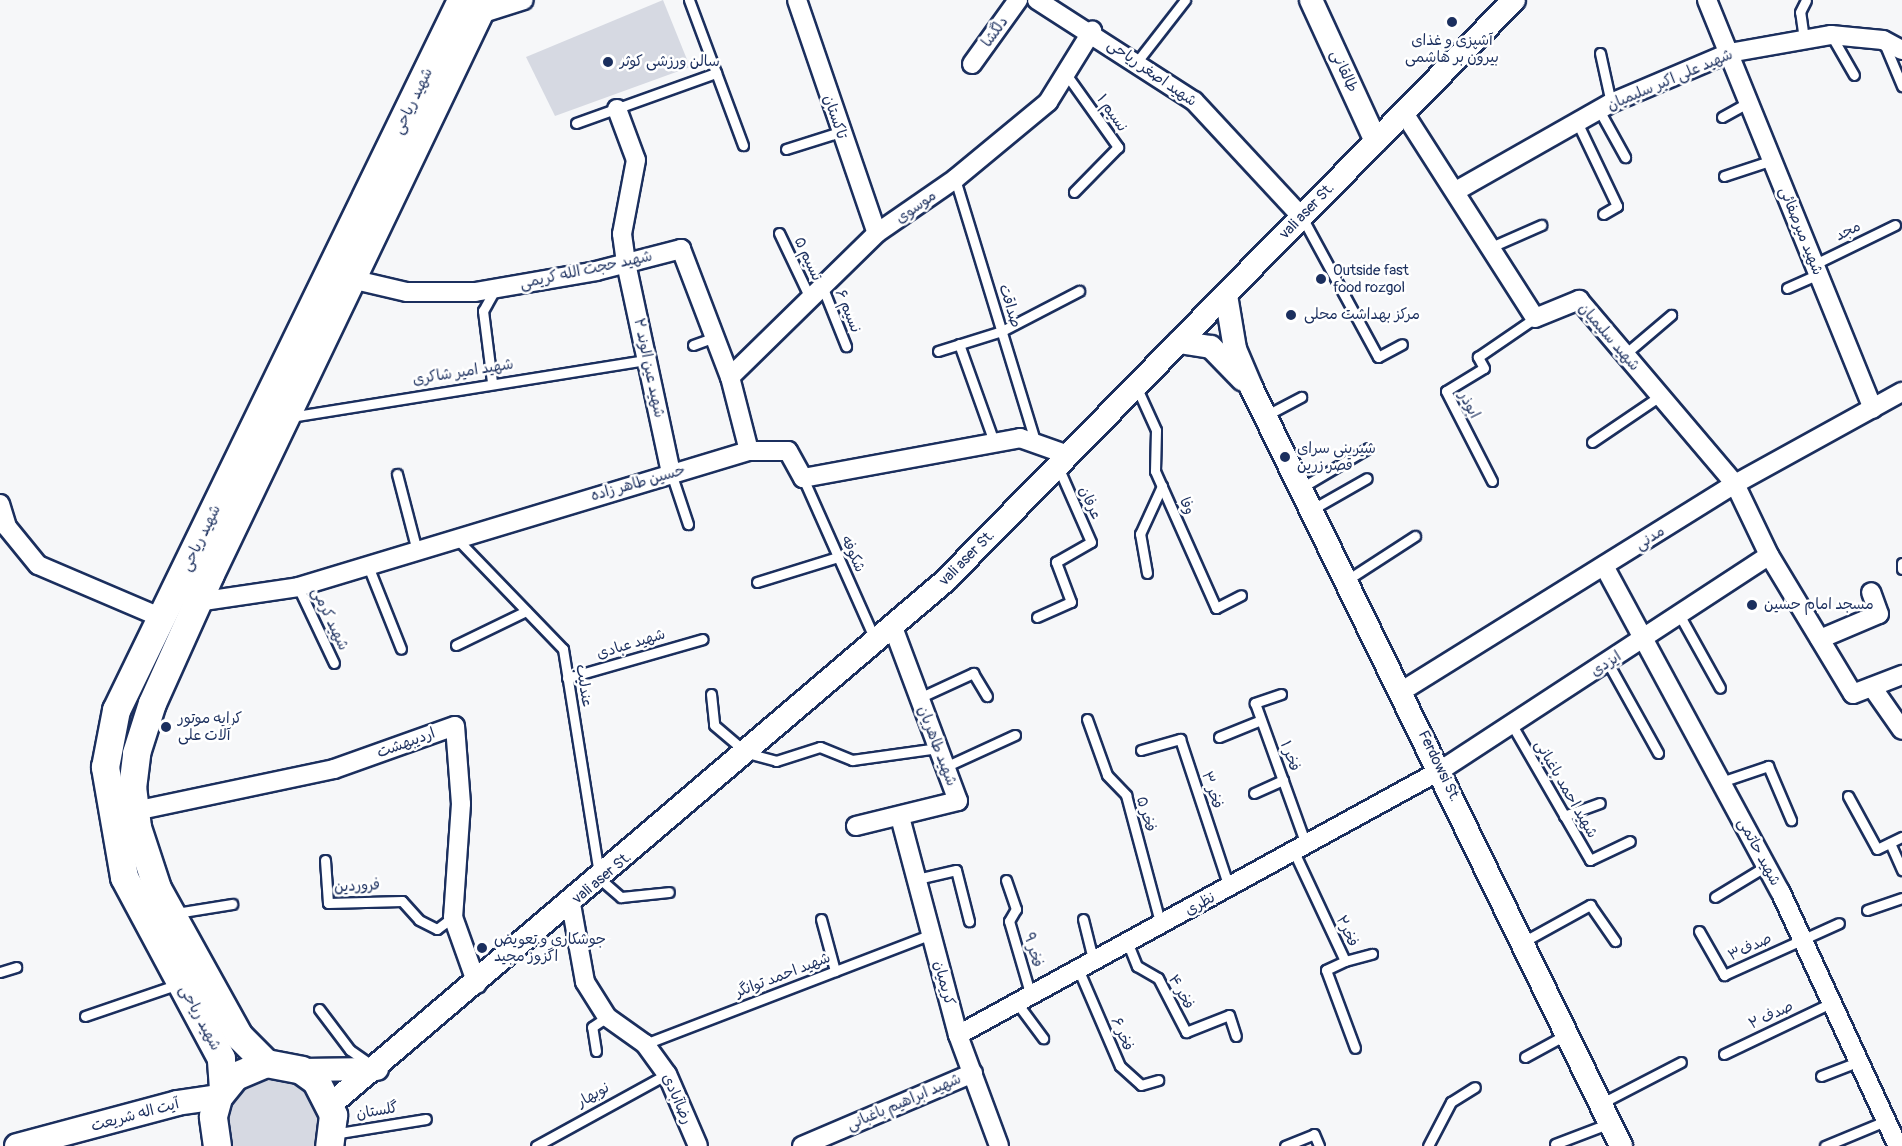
<!DOCTYPE html>
<meta charset="utf-8">
<style>
body{margin:0}
#map{position:relative;width:1902px;height:1146px;overflow:hidden;background:#f6f7f9;font-family:Pangolin,"Playpen Sans Arabic",sans-serif}
div>[style]{position:absolute}
[style*='--x']{left:calc(var(--x)*1px);top:calc(var(--y)*1px);width:calc(var(--w)*1px);rotate:calc(var(--a)*1deg)}
.green>*{inset:0;background:#d6d9e2}
.roads{filter:drop-shadow(2px 0 #1b2f5e) drop-shadow(-2px 0 #1b2f5e) drop-shadow(0 2px #1b2f5e) drop-shadow(0 -2px #1b2f5e)}
.service>*{height:9px;margin:-4.5px;padding:0 4.5px;transform-origin:4.5px;border-radius:4.5px;background:#fff}
.minor>*{height:18px;margin:-9px;padding:0 9px;transform-origin:9px;border-radius:9px;background:#fff}
.tertiary>*{height:22px;margin:-11px;padding:0 11px;transform-origin:11px;border-radius:11px;background:#fff}
.secondary>*{height:24px;margin:-12px;padding:0 12px;transform-origin:12px;border-radius:12px;background:#fff}
.primary>*{height:27px;margin:-13.5px;padding:0 13.5px;transform-origin:13.5px;border-radius:13.5px;background:#fff}
.dots>*{width:16px;height:16px;translate:-50% -50%;box-sizing:border-box;border:3px solid #fff;border-radius:50%}
span{translate:-50% -50%;white-space:nowrap;text-align:center;line-height:1.15;-webkit-text-stroke:5px #fff;paint-order:stroke}
.street-label{font-size:15px;color:#1b2f5e}
.poi-label{font-size:15px;color:#1b2f5e}
.left{translate:0 -50%;text-align:left}
</style>
<div id="map">
<div class="green">
<div style="clip-path:polygon(663px 0,690px 67px,555px 116px,526px 57px)"></div>
<div style="clip-path:polygon(275px 1075px,305px 1087px,322px 1114px,318px 1146px,229px 1146px,226px 1111px,233px 1096px,244px 1085px)"></div>
</div>
<div class="roads">
<div class="service">
<div style="--x:689;--y:0;--w:155;--a:69.6"></div>
<div style="--x:1831;--y:35;--w:46;--a:60.1"></div>
<div style="--x:1804;--y:39;--w:27;--a:-98"></div>
<div style="--x:1800;--y:12;--w:13;--a:-63"></div>
<div style="--x:1884;--y:43;--w:47;--a:67.3"></div>
<div style="--x:1600;--y:53;--w:51;--a:77.6"></div>
<div style="--x:1136;--y:63;--w:80;--a:-52.1"></div>
<div style="--x:1066;--y:74;--w:90;--a:54.5"></div>
<div style="--x:1118;--y:147;--w:63;--a:134.4"></div>
<div style="--x:1599;--y:110;--w:54;--a:61"></div>
<div style="--x:1722;--y:117;--w:31;--a:-29"></div>
<div style="--x:1577;--y:122;--w:93;--a:64.5"></div>
<div style="--x:1617;--y:206;--w:16;--a:150"></div>
<div style="--x:576;--y:123;--w:149;--a:-19.7"></div>
<div style="--x:786;--y:149;--w:57;--a:-17.5"></div>
<div style="--x:1724;--y:176;--w:52;--a:-18.1"></div>
<div style="--x:955;--y:179;--w:274;--a:73"></div>
<div style="--x:1303;--y:219;--w:157;--a:61.5"></div>
<div style="--x:1378;--y:357;--w:27;--a:-28"></div>
<div style="--x:779;--y:233;--w:72;--a:64.5"></div>
<div style="--x:1491;--y:247;--w:55;--a:-23.7"></div>
<div style="--x:1815;--y:264;--w:89;--a:-26"></div>
<div style="--x:822;--y:286;--w:65;--a:68.2"></div>
<div style="--x:1787;--y:288;--w:35;--a:-24"></div>
<div style="--x:959;--y:344;--w:104;--a:70.3"></div>
<div style="--x:693;--y:345;--w:23;--a:-20"></div>
<div style="--x:938;--y:351;--w:67;--a:-17.4"></div>
<div style="--x:1002;--y:331;--w:87;--a:-27.5"></div>
<div style="--x:1624;--y:355;--w:62;--a:-40.4"></div>
<div style="--x:492;--y:382;--w:72;--a:-97.2"></div>
<div style="--x:483;--y:311;--w:26;--a:-61"></div>
<div style="--x:1136;--y:386;--w:48;--a:65.6"></div>
<div style="--x:1156;--y:430;--w:41;--a:91.4"></div>
<div style="--x:1155;--y:471;--w:150;--a:66"></div>
<div style="--x:1216;--y:608;--w:28;--a:-27"></div>
<div style="--x:1265;--y:416;--w:41;--a:-27.8"></div>
<div style="--x:290;--y:417;--w:362;--a:-9.1"></div>
<div style="--x:1592;--y:442;--w:82;--a:-34.1"></div>
<div style="--x:671;--y:473;--w:54;--a:71.6"></div>
<div style="--x:397;--y:474;--w:80;--a:75.4"></div>
<div style="--x:803;--y:478;--w:177;--a:66"></div>
<div style="--x:1492;--y:481;--w:101;--a:-117.1"></div>
<div style="--x:1446;--y:391;--w:44;--a:-31.2"></div>
<div style="--x:1484;--y:368;--w:13;--a:-119"></div>
<div style="--x:1478;--y:357;--w:69;--a:-34.4"></div>
<div style="--x:1301;--y:488;--w:78;--a:-30.8"></div>
<div style="--x:1311;--y:510;--w:64;--a:-29.7"></div>
<div style="--x:457;--y:539;--w:153;--a:46.1"></div>
<div style="--x:563;--y:649;--w:233;--a:80.9"></div>
<div style="--x:600;--y:879;--w:28;--a:41"></div>
<div style="--x:621;--y:897;--w:48;--a:-5.9"></div>
<div style="--x:1902;--y:563;--w:6;--a:90"></div>
<div style="--x:368;--y:566;--w:89;--a:68.3"></div>
<div style="--x:1147;--y:573;--w:40;--a:-100"></div>
<div style="--x:1140;--y:534;--w:53;--a:-65.4"></div>
<div style="--x:1347;--y:580;--w:81;--a:-32.9"></div>
<div style="--x:757;--y:582;--w:85;--a:-17.2"></div>
<div style="--x:298;--y:587;--w:84;--a:64.7"></div>
<div style="--x:1680;--y:616;--w:82;--a:60.9"></div>
<div style="--x:1037;--y:617;--w:37;--a:-24"></div>
<div style="--x:1071;--y:602;--w:43;--a:-110.6"></div>
<div style="--x:1056;--y:562;--w:40;--a:-29.7"></div>
<div style="--x:1091;--y:542;--w:82;--a:-113.7"></div>
<div style="--x:456;--y:645;--w:78;--a:-25.9"></div>
<div style="--x:1608;--y:663;--w:103;--a:60.9"></div>
<div style="--x:567;--y:678;--w:141;--a:-16"></div>
<div style="--x:711;--y:694;--w:31;--a:84"></div>
<div style="--x:714;--y:725;--w:43;--a:40.3"></div>
<div style="--x:747;--y:753;--w:30;--a:15"></div>
<div style="--x:776;--y:761;--w:46;--a:-17.7"></div>
<div style="--x:820;--y:747;--w:35;--a:22"></div>
<div style="--x:852;--y:760;--w:87;--a:-7.9"></div>
<div style="--x:1281;--y:694;--w:28;--a:161"></div>
<div style="--x:1255;--y:703;--w:151;--a:70.2"></div>
<div style="--x:919;--y:698;--w:60;--a:-24.8"></div>
<div style="--x:973;--y:673;--w:27;--a:59"></div>
<div style="--x:1087;--y:719;--w:59;--a:70.3"></div>
<div style="--x:1107;--y:775;--w:28;--a:46"></div>
<div style="--x:1126;--y:795;--w:136;--a:75"></div>
<div style="--x:1512;--y:725;--w:156;--a:60"></div>
<div style="--x:1590;--y:860;--w:44;--a:-25.4"></div>
<div style="--x:1219;--y:737;--w:45;--a:-22"></div>
<div style="--x:1141;--y:750;--w:41;--a:-15.8"></div>
<div style="--x:1180;--y:739;--w:156;--a:71.7"></div>
<div style="--x:945;--y:767;--w:77;--a:-24.6"></div>
<div style="--x:1721;--y:782;--w:50;--a:-18.8"></div>
<div style="--x:1768;--y:766;--w:59;--a:66.9"></div>
<div style="--x:1254;--y:793;--w:32;--a:-24"></div>
<div style="--x:1848;--y:796;--w:60;--a:61.3"></div>
<div style="--x:1877;--y:849;--w:28;--a:-26"></div>
<div style="--x:1564;--y:816;--w:38;--a:-20"></div>
<div style="--x:1890;--y:843;--w:30;--a:66"></div>
<div style="--x:1294;--y:852;--w:120;--a:64.9"></div>
<div style="--x:1345;--y:961;--w:21;--a:155"></div>
<div style="--x:1326;--y:970;--w:83;--a:69.6"></div>
<div style="--x:325;--y:860;--w:43;--a:86"></div>
<div style="--x:328;--y:903;--w:74;--a:-1.5"></div>
<div style="--x:402;--y:901;--w:25;--a:48"></div>
<div style="--x:419;--y:920;--w:20;--a:27"></div>
<div style="--x:437;--y:929;--w:20;--a:-37"></div>
<div style="--x:917;--y:879;--w:40;--a:-13"></div>
<div style="--x:956;--y:870;--w:53;--a:75.7"></div>
<div style="--x:1006;--y:880;--w:31;--a:71"></div>
<div style="--x:1016;--y:909;--w:14;--a:120"></div>
<div style="--x:1009;--y:921;--w:78;--a:73.7"></div>
<div style="--x:1715;--y:897;--w:60;--a:-31.3"></div>
<div style="--x:1867;--y:910;--w:37;--a:-19"></div>
<div style="--x:176;--y:913;--w:57;--a:-9.1"></div>
<div style="--x:821;--y:919;--w:54;--a:74.9"></div>
<div style="--x:1083;--y:919;--w:45;--a:76"></div>
<div style="--x:1699;--y:931;--w:51;--a:60.4"></div>
<div style="--x:1724;--y:975;--w:126;--a:-24.3"></div>
<div style="--x:1523;--y:942;--w:77;--a:-28.9"></div>
<div style="--x:1590;--y:905;--w:44;--a:55.2"></div>
<div style="--x:1128;--y:944;--w:24;--a:68"></div>
<div style="--x:1137;--y:966;--w:24;--a:30"></div>
<div style="--x:1158;--y:978;--w:61;--a:62.6"></div>
<div style="--x:1186;--y:1032;--w:46;--a:-21.6"></div>
<div style="--x:1229;--y:1015;--w:22;--a:72"></div>
<div style="--x:1345;--y:961;--w:28;--a:-15"></div>
<div style="--x:1079;--y:971;--w:103;--a:66.7"></div>
<div style="--x:1120;--y:1066;--w:28;--a:42"></div>
<div style="--x:1141;--y:1085;--w:18;--a:-16"></div>
<div style="--x:0;--y:972;--w:17;--a:-17"></div>
<div style="--x:1017;--y:1003;--w:44;--a:53.4"></div>
<div style="--x:319;--y:1009;--w:51;--a:52.9"></div>
<div style="--x:350;--y:1050;--w:24;--a:35"></div>
<div style="--x:85;--y:1016;--w:99;--a:-18.8"></div>
<div style="--x:645;--y:1044;--w:306;--a:-21"></div>
<div style="--x:596;--y:1051;--w:24;--a:-99"></div>
<div style="--x:592;--y:1027;--w:18;--a:-34"></div>
<div style="--x:1724;--y:1054;--w:119;--a:-25.5"></div>
<div style="--x:1525;--y:1057;--w:48;--a:-28.7"></div>
<div style="--x:1821;--y:1076;--w:40;--a:-21"></div>
<div style="--x:1600;--y:1104;--w:91;--a:-27.4"></div>
<div style="--x:333;--y:1134;--w:94;--a:-9.2"></div>
<div style="--x:1555;--y:1144;--w:59;--a:-20.9"></div>
<div style="--x:536;--y:1146;--w:149;--a:-28.8"></div>
<div style="--x:1285;--y:1146;--w:31;--a:-22"></div>
<div style="--x:1314;--y:1134;--w:13;--a:67"></div>
<div style="--x:1428;--y:1146;--w:50;--a:-62.4"></div>
<div style="--x:1451;--y:1102;--w:28;--a:-32"></div>
<div style="--x:1825;--y:1146;--w:65;--a:-22.6"></div>
</div>
<div class="minor">
<div style="--x:797;--y:0;--w:246;--a:71.1"></div>
<div style="--x:1037;--y:0;--w:187;--a:32.8"></div>
<div style="--x:1194;--y:101;--w:157;--a:47.1"></div>
<div style="--x:1707;--y:0;--w:441;--a:67.9"></div>
<div style="--x:477;--y:15;--w:49;--a:-17.7"></div>
<div style="--x:972;--y:64;--w:79;--a:-54.3"></div>
<div style="--x:617;--y:109;--w:54;--a:69.6"></div>
<div style="--x:636;--y:160;--w:75;--a:100.7"></div>
<div style="--x:622;--y:234;--w:29;--a:82"></div>
<div style="--x:626;--y:263;--w:215;--a:77.9"></div>
<div style="--x:1404;--y:113;--w:243;--a:57.4"></div>
<div style="--x:1535;--y:318;--w:48;--a:-22.2"></div>
<div style="--x:1579;--y:300;--w:241;--a:49.7"></div>
<div style="--x:1735;--y:484;--w:79;--a:64.4"></div>
<div style="--x:1769;--y:555;--w:162;--a:58.9"></div>
<div style="--x:1853;--y:694;--w:53;--a:-21.2"></div>
<div style="--x:1456;--y:191;--w:178;--a:-29.6"></div>
<div style="--x:1611;--y:103;--w:128;--a:-23"></div>
<div style="--x:1729;--y:53;--w:104;--a:-10"></div>
<div style="--x:1831;--y:35;--w:52;--a:5.5"></div>
<div style="--x:1883;--y:40;--w:21;--a:28"></div>
<div style="--x:351;--y:279;--w:57;--a:13.1"></div>
<div style="--x:407;--y:292;--w:68;--a:0"></div>
<div style="--x:475;--y:292;--w:123;--a:-9.8"></div>
<div style="--x:596;--y:271;--w:88;--a:-14.5"></div>
<div style="--x:681;--y:249;--w:137;--a:69.1"></div>
<div style="--x:730;--y:377;--w:76;--a:75.6"></div>
<div style="--x:730;--y:377;--w:206;--a:-44.4"></div>
<div style="--x:877;--y:233;--w:95;--a:-34.7"></div>
<div style="--x:955;--y:179;--w:121;--a:-39.6"></div>
<div style="--x:1048;--y:102;--w:84;--a:-58.2"></div>
<div style="--x:0;--y:504;--w:24;--a:73"></div>
<div style="--x:7;--y:527;--w:49;--a:50.8"></div>
<div style="--x:38;--y:565;--w:135;--a:23.1"></div>
<div style="--x:1604;--y:566;--w:370;--a:61.6"></div>
<div style="--x:1780;--y:891;--w:281;--a:65.2"></div>
<div style="--x:197;--y:602;--w:102;--a:-8.4"></div>
<div style="--x:298;--y:587;--w:471;--a:-16.8"></div>
<div style="--x:749;--y:451;--w:39;--a:0"></div>
<div style="--x:788;--y:451;--w:31;--a:61"></div>
<div style="--x:803;--y:478;--w:221;--a:-10.4"></div>
<div style="--x:1020;--y:438;--w:51;--a:19.5"></div>
<div style="--x:1820;--y:639;--w:64;--a:-23"></div>
<div style="--x:1879;--y:614;--w:23;--a:-110"></div>
<div style="--x:1872;--y:687;--w:52;--a:55.1"></div>
<div style="--x:1402;--y:691;--w:392;--a:-31.9"></div>
<div style="--x:1735;--y:484;--w:191;--a:-28.9"></div>
<div style="--x:135;--y:811;--w:203;--a:-11.9"></div>
<div style="--x:334;--y:769;--w:128;--a:-19.6"></div>
<div style="--x:455;--y:726;--w:78;--a:85.6"></div>
<div style="--x:461;--y:804;--w:113;--a:94"></div>
<div style="--x:453;--y:917;--w:71;--a:70.3"></div>
<div style="--x:900;--y:817;--w:226;--a:75.1"></div>
<div style="--x:958;--y:1035;--w:118;--a:69.7"></div>
<div style="--x:856;--y:826;--w:105;--a:-13.8"></div>
<div style="--x:958;--y:801;--w:186;--a:-110.5"></div>
<div style="--x:571;--y:904;--w:79;--a:79.8"></div>
<div style="--x:585;--y:982;--w:41;--a:57.8"></div>
<div style="--x:607;--y:1017;--w:47;--a:35.4"></div>
<div style="--x:645;--y:1044;--w:37;--a:54"></div>
<div style="--x:667;--y:1074;--w:78;--a:66.7"></div>
<div style="--x:958;--y:1035;--w:551;--a:-28.75"></div>
<div style="--x:1441;--y:770;--w:392;--a:-33.2"></div>
<div style="--x:802;--y:1146;--w:186;--a:-23.1"></div>
</div>
<div class="tertiary">
<div style="--x:1311;--y:0;--w:155;--a:65.3"></div>
<div style="--x:1226;--y:295;--w:55;--a:80.5"></div>
<div style="--x:1235;--y:349;--w:43;--a:67"></div>
<div style="--x:1252;--y:389;--w:842;--a:64.01"></div>
<div style="--x:1179;--y:342;--w:32;--a:9"></div>
<div style="--x:1211;--y:347;--w:45;--a:45.9"></div>
<div style="--x:301;--y:1070;--w:76;--a:-0.8"></div>
<div style="--x:330;--y:1105;--w:808;--a:-40.43"></div>
<div style="--x:945;--y:581;--w:813;--a:-45.6"></div>
</div>
<div class="secondary">
<div style="--x:17;--y:1146;--w:166;--a:-15"></div>
<div style="--x:177;--y:1103;--w:41;--a:-8.3"></div>
</div>
<div class="primary">
<div style="--x:266;--y:1063;--w:38;--a:-135"></div>
<div style="--x:239;--y:1036;--w:169;--a:-119"></div>
<div style="--x:157;--y:888;--w:64;--a:-108.2"></div>
<div style="--x:137;--y:827;--w:39;--a:-97"></div>
<div style="--x:132;--y:788;--w:35;--a:-83"></div>
<div style="--x:136;--y:753;--w:52;--a:-72.3"></div>
<div style="--x:152;--y:703;--w:141;--a:-65.8"></div>
<div style="--x:210;--y:574;--w:636;--a:-64.4"></div>
<div style="--x:223;--y:1089;--w:31;--a:-94"></div>
<div style="--x:221;--y:1058;--w:205;--a:-118.2"></div>
<div style="--x:124;--y:877;--w:112;--a:-99.8"></div>
<div style="--x:105;--y:767;--w:58;--a:-79.1"></div>
<div style="--x:116;--y:710;--w:789;--a:-64.08"></div>
<div style="--x:217;--y:1146;--w:30;--a:-98"></div>
<div style="--x:213;--y:1116;--w:20;--a:-75"></div>
<div style="--x:218;--y:1097;--w:27;--a:-51"></div>
<div style="--x:235;--y:1076;--w:34;--a:-23"></div>
<div style="--x:266;--y:1063;--w:36;--a:11"></div>
<div style="--x:301;--y:1070;--w:19;--a:36"></div>
<div style="--x:316;--y:1081;--w:38;--a:63"></div>
<div style="--x:333;--y:1115;--w:31;--a:97"></div>
</div>
</div>
<div class="dots">
<div style="left:1452px;top:22px;background:#1b2f5e"></div>
<div style="left:608px;top:62px;background:#1b2f5e"></div>
<div style="left:1321px;top:279px;background:#1b2f5e"></div>
<div style="left:1291px;top:315px;background:#1b2f5e"></div>
<div style="left:1285px;top:457px;background:#1b2f5e"></div>
<div style="left:1752px;top:605px;background:#1b2f5e"></div>
<div style="left:166px;top:727px;background:#1b2f5e"></div>
<div style="left:482px;top:948px;background:#1b2f5e"></div>
</div>
<div class="street-label">
<span style="left:995px;top:32px;rotate:-54deg">دلگشا</span>
<span style="left:1344px;top:71px;rotate:65deg">طالقانی</span>
<span style="left:1152px;top:73px;rotate:35deg">شهید اصغر ریاحی</span>
<span style="left:1670px;top:80px;rotate:-23deg">شهید علی اکبر سلیمیان</span>
<span style="left:413px;top:101px;rotate:-64deg">شهید ریاحی</span>
<span style="left:1112px;top:113px;rotate:55deg">نسیم ۱</span>
<span style="left:835px;top:117px;rotate:71deg">تاکستان</span>
<span style="left:916px;top:207px;rotate:-35deg">موسوی</span>
<span style="left:1307px;top:211px;rotate:-46deg">vali aser St.</span>
<span style="left:1801px;top:231px;rotate:68deg">شهید میرصفائی</span>
<span style="left:1848px;top:231px;rotate:-26deg">مجد</span>
<span style="left:808px;top:259px;rotate:65deg">نسیم ۵</span>
<span style="left:586px;top:270px;rotate:-12deg">شهید حجت الله کریمی</span>
<span style="left:1010px;top:306px;rotate:73deg">صداقت</span>
<span style="left:848px;top:311px;rotate:68deg">نسیم ۶</span>
<span style="left:1609px;top:337px;rotate:49deg">شهید سلیمیان</span>
<span style="left:649px;top:368px;rotate:78deg">شهید عین الوند ۲</span>
<span style="left:463px;top:372px;rotate:-9deg">شهید امیر شاکری</span>
<span style="left:1469px;top:405px;rotate:62deg">ابوذر</span>
<span style="left:638px;top:483px;rotate:-16deg">حسین طاهر زاده</span>
<span style="left:1090px;top:503px;rotate:66deg">عرفان</span>
<span style="left:1187px;top:506px;rotate:66deg">وفا</span>
<span style="left:201px;top:538px;rotate:-64deg">شهید ریاحی</span>
<span style="left:1650px;top:538px;rotate:-32deg">مدنی</span>
<span style="left:853px;top:554px;rotate:66deg">شکوفه</span>
<span style="left:967px;top:558px;rotate:-45deg">vali aser St.</span>
<span style="left:330px;top:619px;rotate:65deg">شهید کرمی</span>
<span style="left:631px;top:644px;rotate:-17deg">شهید عبادی</span>
<span style="left:1606px;top:664px;rotate:-33deg">ایزدی</span>
<span style="left:584px;top:686px;rotate:81deg">عندلیب</span>
<span style="left:406px;top:743px;rotate:-20deg">اردیبهشت</span>
<span style="left:937px;top:746px;rotate:69deg">شهید طاهریان</span>
<span style="left:1290px;top:756px;rotate:70deg">فخر ۱</span>
<span style="left:1439px;top:766px;rotate:64deg">Ferdowsi St.</span>
<span style="left:1566px;top:789px;rotate:60deg">شهید احمد باغبانی</span>
<span style="left:1212px;top:790px;rotate:72deg">فخر ۳</span>
<span style="left:1146px;top:814px;rotate:74deg">فخر ۵</span>
<span style="left:1759px;top:852px;rotate:62deg">شهید حاتمی</span>
<span style="left:602px;top:878px;rotate:-40deg">vali aser St.</span>
<span style="left:357px;top:886px;rotate:-3deg">فروردین</span>
<span style="left:1200px;top:904px;rotate:-29deg">نظری</span>
<span style="left:1347px;top:931px;rotate:65deg">فخر۲</span>
<span style="left:1750px;top:947px;rotate:-25deg">صدف۳</span>
<span style="left:1033px;top:950px;rotate:74deg">فخر ۹</span>
<span style="left:783px;top:975px;rotate:-21deg">شهید احمد توانگر</span>
<span style="left:944px;top:983px;rotate:75deg">کریمیان</span>
<span style="left:1181px;top:992px;rotate:61deg">فخر ۴</span>
<span style="left:1771px;top:1015px;rotate:-25deg">صدف ۲</span>
<span style="left:200px;top:1018px;rotate:62deg">شهید ریاحی</span>
<span style="left:1122px;top:1034px;rotate:67deg">فخر ۶</span>
<span style="left:593px;top:1095px;rotate:-30deg">نوبهار</span>
<span style="left:677px;top:1099px;rotate:66deg">رضاآبادی</span>
<span style="left:904px;top:1102px;rotate:-23deg">شهید ابراهیم باغبانی</span>
<span style="left:377px;top:1111px;rotate:-9deg">گلستان</span>
<span style="left:135px;top:1115px;rotate:-15deg">آیت اله شریعت</span>
</div>
<div class="poi-label">
<span style="left:1452px;top:49px">آشپزی و غذای<br>بیرون بر هاشمی</span>
<span class="left" style="left:620px;top:62px">سالن ورزشی کوثر</span>
<span class="left" style="left:1333px;top:279px">Outside fast<br>food rozgol</span>
<span class="left" style="left:1304px;top:315px">مرکز بهداشت محلی</span>
<span class="left" style="left:1297px;top:457px">شیرینی سرای<br>قصر زرین</span>
<span class="left" style="left:1764px;top:605px">مسجد امام حسین</span>
<span class="left" style="left:178px;top:727px">کرایه موتور<br>آلات علی</span>
<span class="left" style="left:494px;top:948px">جوشکاری و تعویض<br>اگزوز مجید</span>
</div>
</div>
